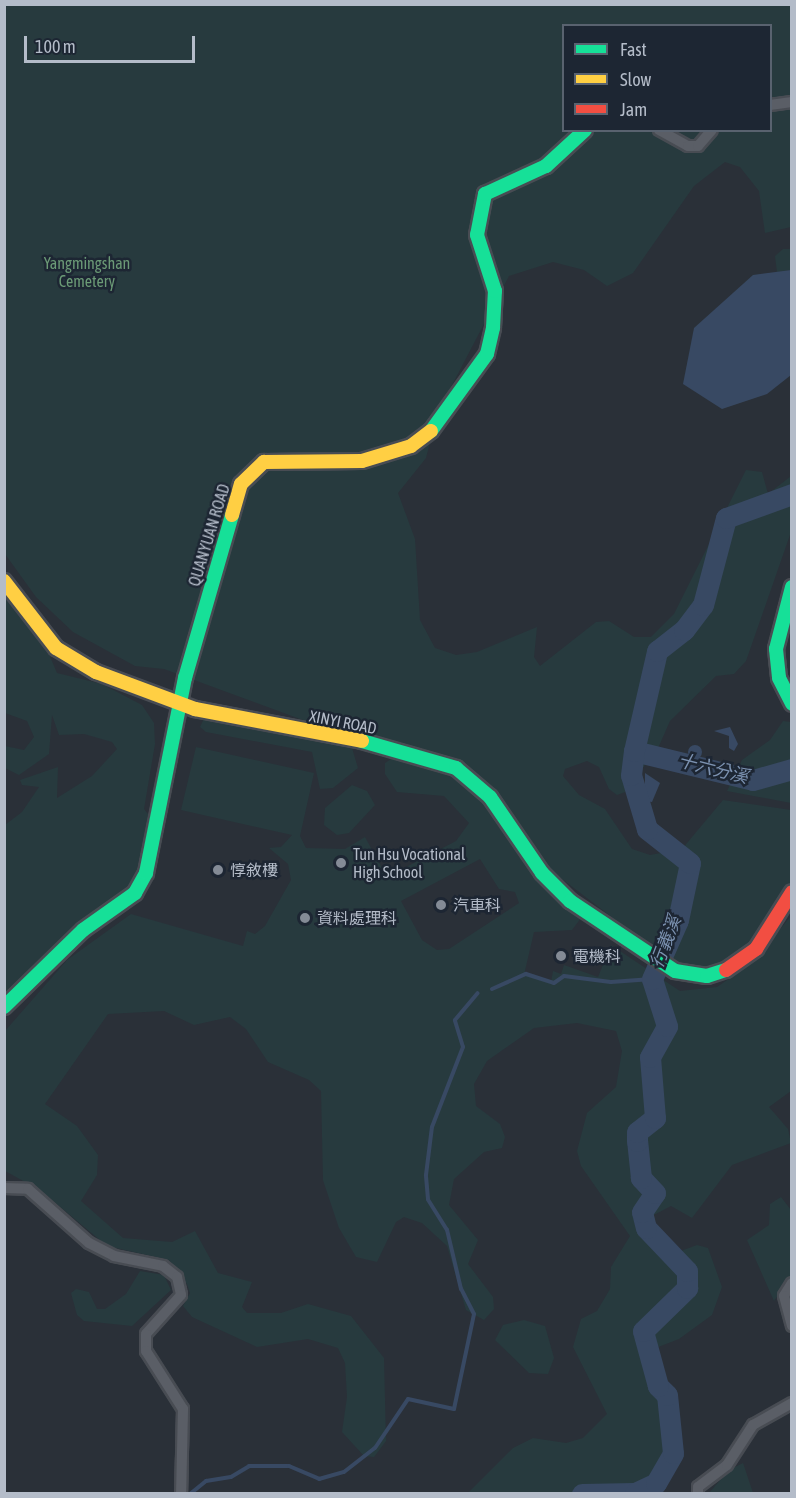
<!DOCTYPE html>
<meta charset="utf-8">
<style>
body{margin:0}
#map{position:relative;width:796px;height:1498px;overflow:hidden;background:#2a3038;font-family:"Asap Condensed","Noto Sans TC",sans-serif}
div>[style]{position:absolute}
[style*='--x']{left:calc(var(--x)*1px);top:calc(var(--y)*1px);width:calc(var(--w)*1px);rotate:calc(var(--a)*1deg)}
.green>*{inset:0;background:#273a3e}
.water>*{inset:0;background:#384963}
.round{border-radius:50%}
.stream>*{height:4px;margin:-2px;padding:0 2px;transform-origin:2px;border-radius:2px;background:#384963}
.river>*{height:21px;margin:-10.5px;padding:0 10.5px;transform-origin:10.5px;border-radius:10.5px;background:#384963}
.roads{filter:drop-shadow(2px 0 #484c53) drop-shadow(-2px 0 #484c53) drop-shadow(0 2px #484c53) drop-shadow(0 -2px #484c53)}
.street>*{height:10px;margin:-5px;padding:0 5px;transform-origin:5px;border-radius:5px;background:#5a5e66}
.fast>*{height:14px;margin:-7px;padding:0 7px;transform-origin:7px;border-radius:7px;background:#16e098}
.slow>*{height:14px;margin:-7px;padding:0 7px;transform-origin:7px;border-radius:7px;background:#ffcf43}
.jam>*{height:14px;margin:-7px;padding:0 7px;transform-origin:7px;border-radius:7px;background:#f24e42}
.dots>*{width:16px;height:16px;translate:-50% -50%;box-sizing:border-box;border:3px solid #1d2633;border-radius:50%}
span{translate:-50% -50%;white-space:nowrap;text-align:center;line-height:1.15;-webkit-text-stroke:5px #1d2633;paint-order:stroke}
.park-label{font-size:16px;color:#6b9a76}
.street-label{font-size:16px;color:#b4bcc9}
.poi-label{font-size:16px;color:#b4bcc9}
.left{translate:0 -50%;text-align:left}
.water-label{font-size:18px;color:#7c92b1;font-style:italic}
.frame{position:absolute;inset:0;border:6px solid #b4bcc9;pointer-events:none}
.legend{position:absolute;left:562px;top:24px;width:210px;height:108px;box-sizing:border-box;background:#1d2633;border:2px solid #59626f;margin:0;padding:8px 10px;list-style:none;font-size:18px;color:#b4bcc9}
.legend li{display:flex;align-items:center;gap:12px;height:30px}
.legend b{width:30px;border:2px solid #59626f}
.scale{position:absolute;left:24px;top:36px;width:171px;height:27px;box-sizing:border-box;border:3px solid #b4bcc9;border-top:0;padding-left:8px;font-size:18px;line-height:21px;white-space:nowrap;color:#b4bcc9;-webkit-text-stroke:4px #1d2633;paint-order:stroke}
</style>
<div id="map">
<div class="green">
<div style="clip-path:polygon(evenodd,5px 5px,791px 5px,791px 227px,765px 233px,759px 191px,740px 167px,725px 162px,694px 186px,633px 273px,607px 286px,584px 270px,553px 262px,509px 276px,438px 412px,426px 458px,398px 493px,415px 539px,420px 620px,435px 648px,456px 655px,477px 652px,537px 627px,534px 657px,540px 666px,596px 622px,609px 621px,634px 637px,651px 637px,674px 614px,746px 470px,762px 472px,768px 494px,791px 476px,791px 532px,746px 661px,734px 674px,716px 676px,670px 721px,659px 746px,625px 792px,617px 795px,609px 789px,599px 767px,587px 761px,565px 769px,563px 776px,579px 795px,605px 809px,632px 849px,650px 855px,682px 849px,723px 800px,791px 810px,791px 882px,749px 949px,728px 964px,686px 974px,549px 869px,454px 762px,311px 723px,164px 669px,135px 666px,73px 632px,36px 597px,5px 554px,5px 5px,564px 26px,770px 26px,770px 130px,564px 130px,564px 26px)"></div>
<div style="clip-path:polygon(783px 249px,791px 249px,791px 270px,777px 272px,775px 256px)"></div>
<div style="clip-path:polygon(5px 598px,49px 654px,57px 673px,102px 684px,142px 705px,154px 723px,155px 744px,144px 809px,152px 819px,140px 872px,128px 891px,5px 1000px,5px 825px,22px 812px,39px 787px,22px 785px,20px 780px,58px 767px,57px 798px,92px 776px,117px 749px,112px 742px,84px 734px,59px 735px,52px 715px,49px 754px,19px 775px,5px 768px,5px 746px,24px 750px,34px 737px,27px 721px,5px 713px)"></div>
<div style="clip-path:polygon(207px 712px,352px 748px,358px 768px,333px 788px,320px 789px,312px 752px,206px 732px,200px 727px)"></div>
<div style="clip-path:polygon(783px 721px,791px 722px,791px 803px,727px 791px,742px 760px,770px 740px)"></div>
<div style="clip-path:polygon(evenodd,196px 747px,314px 773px,300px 836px,306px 848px,345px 849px,365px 837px,387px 877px,456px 841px,469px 823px,444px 796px,397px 792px,385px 774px,385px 763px,394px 757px,448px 769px,493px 811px,581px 918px,572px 930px,534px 932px,524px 975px,551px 982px,553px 971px,561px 974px,564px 965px,598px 977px,611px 945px,680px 991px,717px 987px,752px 963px,791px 916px,791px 1091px,769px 1107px,788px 1129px,791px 1143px,732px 1165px,692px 1218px,671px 1206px,650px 1217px,649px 1225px,670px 1255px,697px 1245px,708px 1248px,722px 1287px,712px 1315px,679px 1339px,653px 1349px,646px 1359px,675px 1456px,668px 1479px,654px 1493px,468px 1493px,513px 1448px,533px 1438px,566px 1443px,583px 1438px,607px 1414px,573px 1347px,581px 1319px,597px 1311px,610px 1289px,611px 1267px,630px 1236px,581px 1166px,577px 1151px,587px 1113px,616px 1087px,622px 1051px,616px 1031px,577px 1023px,534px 1028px,487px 1061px,474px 1084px,476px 1106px,500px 1124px,505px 1137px,502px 1148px,484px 1152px,454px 1179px,449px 1205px,478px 1240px,468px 1264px,493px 1297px,494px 1309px,484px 1320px,466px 1310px,447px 1246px,422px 1223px,404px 1217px,396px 1222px,377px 1262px,356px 1257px,339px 1228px,323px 1180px,321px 1091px,309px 1080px,268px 1062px,246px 1029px,230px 1017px,194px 1025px,164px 1011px,108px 1014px,45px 1104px,77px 1126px,98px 1155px,97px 1175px,81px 1201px,123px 1238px,172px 1242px,195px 1231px,218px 1273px,252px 1282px,242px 1307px,247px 1313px,281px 1313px,308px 1304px,351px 1316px,384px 1358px,386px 1441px,374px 1457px,364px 1456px,342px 1432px,347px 1397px,345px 1363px,338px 1348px,308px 1339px,257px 1347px,192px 1317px,183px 1306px,190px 1293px,187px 1284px,169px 1260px,107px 1246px,40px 1190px,5px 1171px,5px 1031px,67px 960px,131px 914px,243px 946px,247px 931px,255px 934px,265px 926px,291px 880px,288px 864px,269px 848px,281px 847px,292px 835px,181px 810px,196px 747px,480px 859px,499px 889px,515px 892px,519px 903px,449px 949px,437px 950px,422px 940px,401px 901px,480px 859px)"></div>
<div style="clip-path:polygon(352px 785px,367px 791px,375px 805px,349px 833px,337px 835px,324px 825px,325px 808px)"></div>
<div style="clip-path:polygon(781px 1197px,791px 1210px,791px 1277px,774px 1301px,747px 1240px,769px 1225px,770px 1204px)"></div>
<div style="clip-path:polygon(140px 1271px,164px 1275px,171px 1290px,132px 1326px,84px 1321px,77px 1315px,71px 1293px,76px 1289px,89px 1292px,97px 1309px,105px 1309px,126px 1294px)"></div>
<div style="clip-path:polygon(524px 1320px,545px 1326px,554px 1358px,548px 1374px,529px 1373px,495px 1340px,503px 1325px)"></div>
<div style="clip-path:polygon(743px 1463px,753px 1493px,709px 1493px,729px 1470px)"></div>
</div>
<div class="water">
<div style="clip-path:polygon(791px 270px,791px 375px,767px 394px,722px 409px,683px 384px,694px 328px,753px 275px)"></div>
<div style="clip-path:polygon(730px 727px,738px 744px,734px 751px,729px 748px,729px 736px,714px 731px)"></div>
<div class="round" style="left:688px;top:745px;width:14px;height:14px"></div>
<div style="clip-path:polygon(645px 773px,660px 783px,652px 802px,645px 801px)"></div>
</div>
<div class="stream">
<div style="--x:492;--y:989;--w:37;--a:-24"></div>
<div style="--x:526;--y:974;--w:29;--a:18"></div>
<div style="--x:554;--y:983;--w:12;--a:-35"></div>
<div style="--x:564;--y:976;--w:47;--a:7.3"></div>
<div style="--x:611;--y:982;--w:41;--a:-4.2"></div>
<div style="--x:190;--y:1494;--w:21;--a:-39"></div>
<div style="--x:206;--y:1481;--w:25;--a:-9"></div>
<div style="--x:231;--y:1477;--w:21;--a:-31"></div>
<div style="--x:249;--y:1466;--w:40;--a:0"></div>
<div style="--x:289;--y:1466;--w:33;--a:23"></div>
<div style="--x:319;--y:1479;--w:26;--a:-16"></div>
<div style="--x:344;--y:1472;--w:39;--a:-38"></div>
<div style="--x:375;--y:1448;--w:59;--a:-56"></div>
<div style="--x:408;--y:1399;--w:47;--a:12.3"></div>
<div style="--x:454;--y:1409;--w:97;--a:-78.1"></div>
<div style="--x:474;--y:1314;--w:28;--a:-117"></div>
<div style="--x:461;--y:1289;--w:61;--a:-103.3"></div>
<div style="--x:447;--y:1230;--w:36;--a:-122"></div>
<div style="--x:428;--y:1199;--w:24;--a:-95"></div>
<div style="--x:426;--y:1175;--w:48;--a:-82.9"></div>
<div style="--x:432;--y:1127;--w:86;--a:-68.8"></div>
<div style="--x:463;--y:1047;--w:28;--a:-107"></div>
<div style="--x:455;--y:1020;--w:35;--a:-50"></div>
</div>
<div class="river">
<div style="--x:634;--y:751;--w:122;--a:13.7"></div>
<div style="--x:753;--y:780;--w:41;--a:-15.8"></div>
<div style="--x:582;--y:1494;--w:53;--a:-1.1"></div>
<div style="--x:635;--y:1493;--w:23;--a:-25"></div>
<div style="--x:656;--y:1483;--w:34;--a:-60"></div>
<div style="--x:673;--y:1453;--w:58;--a:-95.9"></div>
<div style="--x:667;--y:1395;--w:13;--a:-135"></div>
<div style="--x:658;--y:1386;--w:57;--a:-105.3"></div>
<div style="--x:643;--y:1331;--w:62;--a:-44.3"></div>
<div style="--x:687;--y:1288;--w:17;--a:-90"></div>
<div style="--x:687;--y:1271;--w:59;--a:-133.6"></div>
<div style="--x:646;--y:1228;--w:16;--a:-104"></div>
<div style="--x:642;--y:1212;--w:23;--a:-56"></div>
<div style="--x:655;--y:1193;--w:21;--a:-133"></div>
<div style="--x:641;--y:1178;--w:37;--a:-96"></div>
<div style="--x:637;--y:1141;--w:9;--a:-90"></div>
<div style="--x:637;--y:1132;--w:23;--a:-38"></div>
<div style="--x:655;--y:1118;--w:61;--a:-94.7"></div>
<div style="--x:650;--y:1057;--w:35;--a:-61"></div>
<div style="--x:667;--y:1026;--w:49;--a:-107.7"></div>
<div style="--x:652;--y:979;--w:64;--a:-66.2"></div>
<div style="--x:678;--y:920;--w:58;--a:-78.1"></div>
<div style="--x:690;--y:863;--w:55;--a:-141.7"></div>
<div style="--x:647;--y:829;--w:56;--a:-106.5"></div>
<div style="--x:631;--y:775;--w:24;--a:-83"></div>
<div style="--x:634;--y:751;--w:103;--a:-77"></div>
<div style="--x:657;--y:651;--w:34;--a:-38"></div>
<div style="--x:684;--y:630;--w:31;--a:-53"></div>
<div style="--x:703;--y:605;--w:90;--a:-75.2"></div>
<div style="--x:726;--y:518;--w:70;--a:-20"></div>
</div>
<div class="roads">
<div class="street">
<div style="--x:770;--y:105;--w:22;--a:-8"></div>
<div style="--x:659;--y:130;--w:33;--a:29"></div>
<div style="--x:688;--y:146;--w:10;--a:0"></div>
<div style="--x:698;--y:146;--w:21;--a:-49"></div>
<div style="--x:4;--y:1188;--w:24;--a:2"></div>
<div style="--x:28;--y:1189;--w:81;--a:41.5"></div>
<div style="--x:89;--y:1243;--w:28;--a:27"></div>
<div style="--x:114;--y:1256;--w:50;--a:11.5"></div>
<div style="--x:163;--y:1266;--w:18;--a:38"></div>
<div style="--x:177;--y:1277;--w:18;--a:77"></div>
<div style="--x:181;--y:1295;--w:52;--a:131.9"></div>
<div style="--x:146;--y:1334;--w:17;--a:90"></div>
<div style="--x:146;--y:1351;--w:69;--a:57.5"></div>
<div style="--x:183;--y:1409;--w:85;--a:91.3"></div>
<div style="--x:792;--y:1283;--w:15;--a:122"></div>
<div style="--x:784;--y:1296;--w:31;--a:75"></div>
<div style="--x:698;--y:1494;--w:7;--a:-90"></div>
<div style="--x:698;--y:1487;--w:36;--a:-37"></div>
<div style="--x:727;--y:1465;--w:48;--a:-57"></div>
<div style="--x:753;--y:1425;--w:45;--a:-29.4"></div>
</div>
<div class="fast">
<div style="--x:431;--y:431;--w:95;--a:-54"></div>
<div style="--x:487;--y:354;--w:27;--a:-77"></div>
<div style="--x:493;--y:328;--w:37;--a:-87"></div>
<div style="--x:495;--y:291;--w:59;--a:-107.8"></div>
<div style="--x:477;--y:235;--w:42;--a:-79"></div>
<div style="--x:485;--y:194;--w:67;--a:-24.7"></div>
<div style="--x:546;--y:166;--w:53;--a:-42.7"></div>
<div style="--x:792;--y:587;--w:64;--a:104.5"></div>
<div style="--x:776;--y:649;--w:29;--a:84"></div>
<div style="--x:779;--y:678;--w:29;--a:63"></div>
<div style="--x:362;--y:741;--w:98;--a:16"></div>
<div style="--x:456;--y:768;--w:45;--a:40.5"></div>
<div style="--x:490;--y:797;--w:92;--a:55.6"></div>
<div style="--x:542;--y:873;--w:40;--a:45"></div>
<div style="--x:570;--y:901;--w:126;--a:33.7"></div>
<div style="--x:675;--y:971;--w:32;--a:9"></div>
<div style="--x:707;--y:976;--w:20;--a:-18"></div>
<div style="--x:4;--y:1007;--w:110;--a:-44.3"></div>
<div style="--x:83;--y:930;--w:64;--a:-35.4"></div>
<div style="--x:135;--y:893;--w:23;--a:-61"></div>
<div style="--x:146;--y:873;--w:199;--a:-78.7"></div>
<div style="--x:185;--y:678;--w:170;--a:-73.9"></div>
</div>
<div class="slow">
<div style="--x:232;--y:515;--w:32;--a:-74"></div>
<div style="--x:241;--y:484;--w:32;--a:-44"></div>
<div style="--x:264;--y:462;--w:98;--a:-0.6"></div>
<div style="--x:362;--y:461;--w:51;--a:-17"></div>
<div style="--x:411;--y:446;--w:25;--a:-37"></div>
<div style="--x:4;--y:581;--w:85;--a:52.2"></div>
<div style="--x:56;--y:648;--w:47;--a:31"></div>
<div style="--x:96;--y:672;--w:106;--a:20.5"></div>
<div style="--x:195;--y:709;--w:170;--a:10.8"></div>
</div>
<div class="jam">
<div style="--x:726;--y:970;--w:37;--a:-35"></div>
<div style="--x:756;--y:949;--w:67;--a:-57.7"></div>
</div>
</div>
<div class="dots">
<div style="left:341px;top:863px;background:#848b96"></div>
<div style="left:218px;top:870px;background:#848b96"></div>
<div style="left:441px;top:905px;background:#848b96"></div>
<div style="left:305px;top:918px;background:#848b96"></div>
<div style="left:561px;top:956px;background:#848b96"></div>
</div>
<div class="park-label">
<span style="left:87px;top:272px">Yangmingshan<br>Cemetery</span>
</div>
<div class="street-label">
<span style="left:209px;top:535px;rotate:-73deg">QUANYUAN ROAD</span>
<span style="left:343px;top:722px;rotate:11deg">XINYI ROAD</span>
</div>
<div class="poi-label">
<span class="left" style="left:353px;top:863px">Tun Hsu Vocational<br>High School</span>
<span class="left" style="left:230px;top:870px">惇敘樓</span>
<span class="left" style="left:453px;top:905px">汽車科</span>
<span class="left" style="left:317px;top:918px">資料處理科</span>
<span class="left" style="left:573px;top:956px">電機科</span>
</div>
<div class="water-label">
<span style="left:713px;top:769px;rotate:14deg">十六分溪</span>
<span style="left:666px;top:942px;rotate:-69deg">行義溪</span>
</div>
<div class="frame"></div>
<ul class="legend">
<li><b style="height:8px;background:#16e098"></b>Fast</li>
<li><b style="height:8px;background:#ffcf43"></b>Slow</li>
<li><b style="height:8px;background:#f24e42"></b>Jam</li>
</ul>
<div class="scale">100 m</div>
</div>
